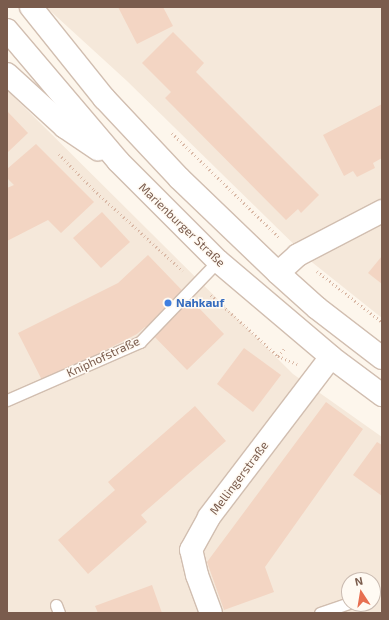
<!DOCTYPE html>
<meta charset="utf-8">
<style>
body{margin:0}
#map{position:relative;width:389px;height:620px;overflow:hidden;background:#fdf6ec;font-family:"Exo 2",sans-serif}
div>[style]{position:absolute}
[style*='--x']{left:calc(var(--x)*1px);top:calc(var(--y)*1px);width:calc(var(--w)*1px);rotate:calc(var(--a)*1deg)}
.residential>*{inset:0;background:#f5e8da}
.building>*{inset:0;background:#f3d5c3}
.path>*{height:2.5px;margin-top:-1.25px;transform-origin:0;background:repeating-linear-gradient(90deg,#d9b8a5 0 1px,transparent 0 4px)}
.roads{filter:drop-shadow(1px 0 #d1beb0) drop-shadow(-1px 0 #d1beb0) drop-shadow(0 1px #d1beb0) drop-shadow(0 -1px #d1beb0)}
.service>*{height:11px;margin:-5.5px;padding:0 5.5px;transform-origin:5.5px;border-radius:5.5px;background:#fff}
.minor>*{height:22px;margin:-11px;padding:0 11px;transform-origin:11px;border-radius:11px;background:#fff}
.secondary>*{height:22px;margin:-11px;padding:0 11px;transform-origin:11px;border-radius:11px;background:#fff}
.dots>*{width:11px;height:11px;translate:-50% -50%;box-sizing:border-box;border:2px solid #fffaf3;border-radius:50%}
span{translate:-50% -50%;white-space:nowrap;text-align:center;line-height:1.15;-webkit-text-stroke:3px #fffaf3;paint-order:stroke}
.street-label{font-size:12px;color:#7a5c4d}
.shop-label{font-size:12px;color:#366cbe;font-weight:700}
.left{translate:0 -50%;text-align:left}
.frame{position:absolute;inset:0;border:8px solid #7a5c4d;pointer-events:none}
.north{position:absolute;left:341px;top:572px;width:40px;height:40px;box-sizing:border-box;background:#fffaf3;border:1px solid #cabbb1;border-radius:50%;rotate:348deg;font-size:11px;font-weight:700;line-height:16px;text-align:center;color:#7a5c4d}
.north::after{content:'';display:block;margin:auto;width:14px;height:18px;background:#e76f51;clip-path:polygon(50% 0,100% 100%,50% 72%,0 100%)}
</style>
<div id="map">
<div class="residential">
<div style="clip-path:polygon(46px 7px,382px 7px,382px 318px,313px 263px,127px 81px)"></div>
<div style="clip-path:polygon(evenodd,7px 90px,293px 374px,382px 437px,382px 613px,7px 613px,7px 90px,349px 580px,373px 580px,373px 604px,349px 604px,349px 580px)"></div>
</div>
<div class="building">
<div style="clip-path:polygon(118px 7px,163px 7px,173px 26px,137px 44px)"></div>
<div style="clip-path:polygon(173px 32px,204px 63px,196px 72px,319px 195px,301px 213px,298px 209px,286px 220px,165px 98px,171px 92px,142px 63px)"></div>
<div style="clip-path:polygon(382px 104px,382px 158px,373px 163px,375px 168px,357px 177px,353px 171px,344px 176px,323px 135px)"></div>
<div style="clip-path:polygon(7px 111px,28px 133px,7px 153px)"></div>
<div style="clip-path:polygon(36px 144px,94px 202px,61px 233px,48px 220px,7px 241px,7px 188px,14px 185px,7px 178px,7px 169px)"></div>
<div style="clip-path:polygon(102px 212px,130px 242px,101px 268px,73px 238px)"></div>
<div style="clip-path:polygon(148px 255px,224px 334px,187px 370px,145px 327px,137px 334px,43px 382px,18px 333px,118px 283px)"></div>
<div style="clip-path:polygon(382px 256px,382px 284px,368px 273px)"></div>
<div style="clip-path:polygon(244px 348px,281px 375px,253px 412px,217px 384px)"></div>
<div style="clip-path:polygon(326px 402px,363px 429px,265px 567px,274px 592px,224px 610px,207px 562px)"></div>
<div style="clip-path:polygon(195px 406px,226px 441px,141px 515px,147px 522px,88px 574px,58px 540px,115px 490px,108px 482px)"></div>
<div style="clip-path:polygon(377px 442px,382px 445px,382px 496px,353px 475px)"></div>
<div style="clip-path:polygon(152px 585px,162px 613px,98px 613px,95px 606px)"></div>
</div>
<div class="path">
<div style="--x:172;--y:133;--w:151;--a:44.2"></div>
<div style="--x:59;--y:154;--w:50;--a:45.8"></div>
<div style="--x:94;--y:190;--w:120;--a:42.3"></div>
<div style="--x:317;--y:271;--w:83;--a:38.1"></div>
<div style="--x:211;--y:295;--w:91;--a:42.3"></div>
<div style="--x:278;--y:356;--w:21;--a:23"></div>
<div style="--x:278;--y:356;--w:9;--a:-49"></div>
</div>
<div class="roads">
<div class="service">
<div style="--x:7;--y:400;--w:145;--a:-23.6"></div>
<div style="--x:140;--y:342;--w:112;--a:-46.1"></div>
<div style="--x:56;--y:605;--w:9;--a:69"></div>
<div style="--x:320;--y:613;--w:31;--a:-19"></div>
</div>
<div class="minor">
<div style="--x:278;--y:273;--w:27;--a:-42"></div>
<div style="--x:298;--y:255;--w:95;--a:-27.6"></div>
<div style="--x:211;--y:613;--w:40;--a:-110.2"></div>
<div style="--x:197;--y:575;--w:26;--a:-103"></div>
<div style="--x:191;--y:550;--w:38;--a:-61"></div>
<div style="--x:209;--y:517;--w:201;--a:-52.7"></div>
</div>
<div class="secondary">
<div style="--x:31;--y:7;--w:117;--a:51.3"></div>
<div style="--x:104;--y:98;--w:110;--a:46.8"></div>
<div style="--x:179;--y:178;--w:137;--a:43.8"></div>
<div style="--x:278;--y:273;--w:52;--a:41.9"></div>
<div style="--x:317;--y:308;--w:82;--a:37.6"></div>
<div style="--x:7;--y:30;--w:172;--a:49.7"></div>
<div style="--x:118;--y:161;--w:141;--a:45"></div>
<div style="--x:218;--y:261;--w:148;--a:40.3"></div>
<div style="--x:331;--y:357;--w:64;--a:36.7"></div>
<div style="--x:7;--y:74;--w:79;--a:42.4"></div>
<div style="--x:65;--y:127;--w:40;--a:34"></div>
</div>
</div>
<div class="dots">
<div style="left:168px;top:303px;background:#3f7fe0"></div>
</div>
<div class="street-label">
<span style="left:182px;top:225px;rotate:44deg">Marienburger Straße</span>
<span style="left:103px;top:357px;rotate:-25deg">Kniphofstraße</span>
<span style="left:239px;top:478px;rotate:-53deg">Mellingerstraße</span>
</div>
<div class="shop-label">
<span class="left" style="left:176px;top:303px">Nahkauf</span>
</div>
<div class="frame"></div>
<div class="north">N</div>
</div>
